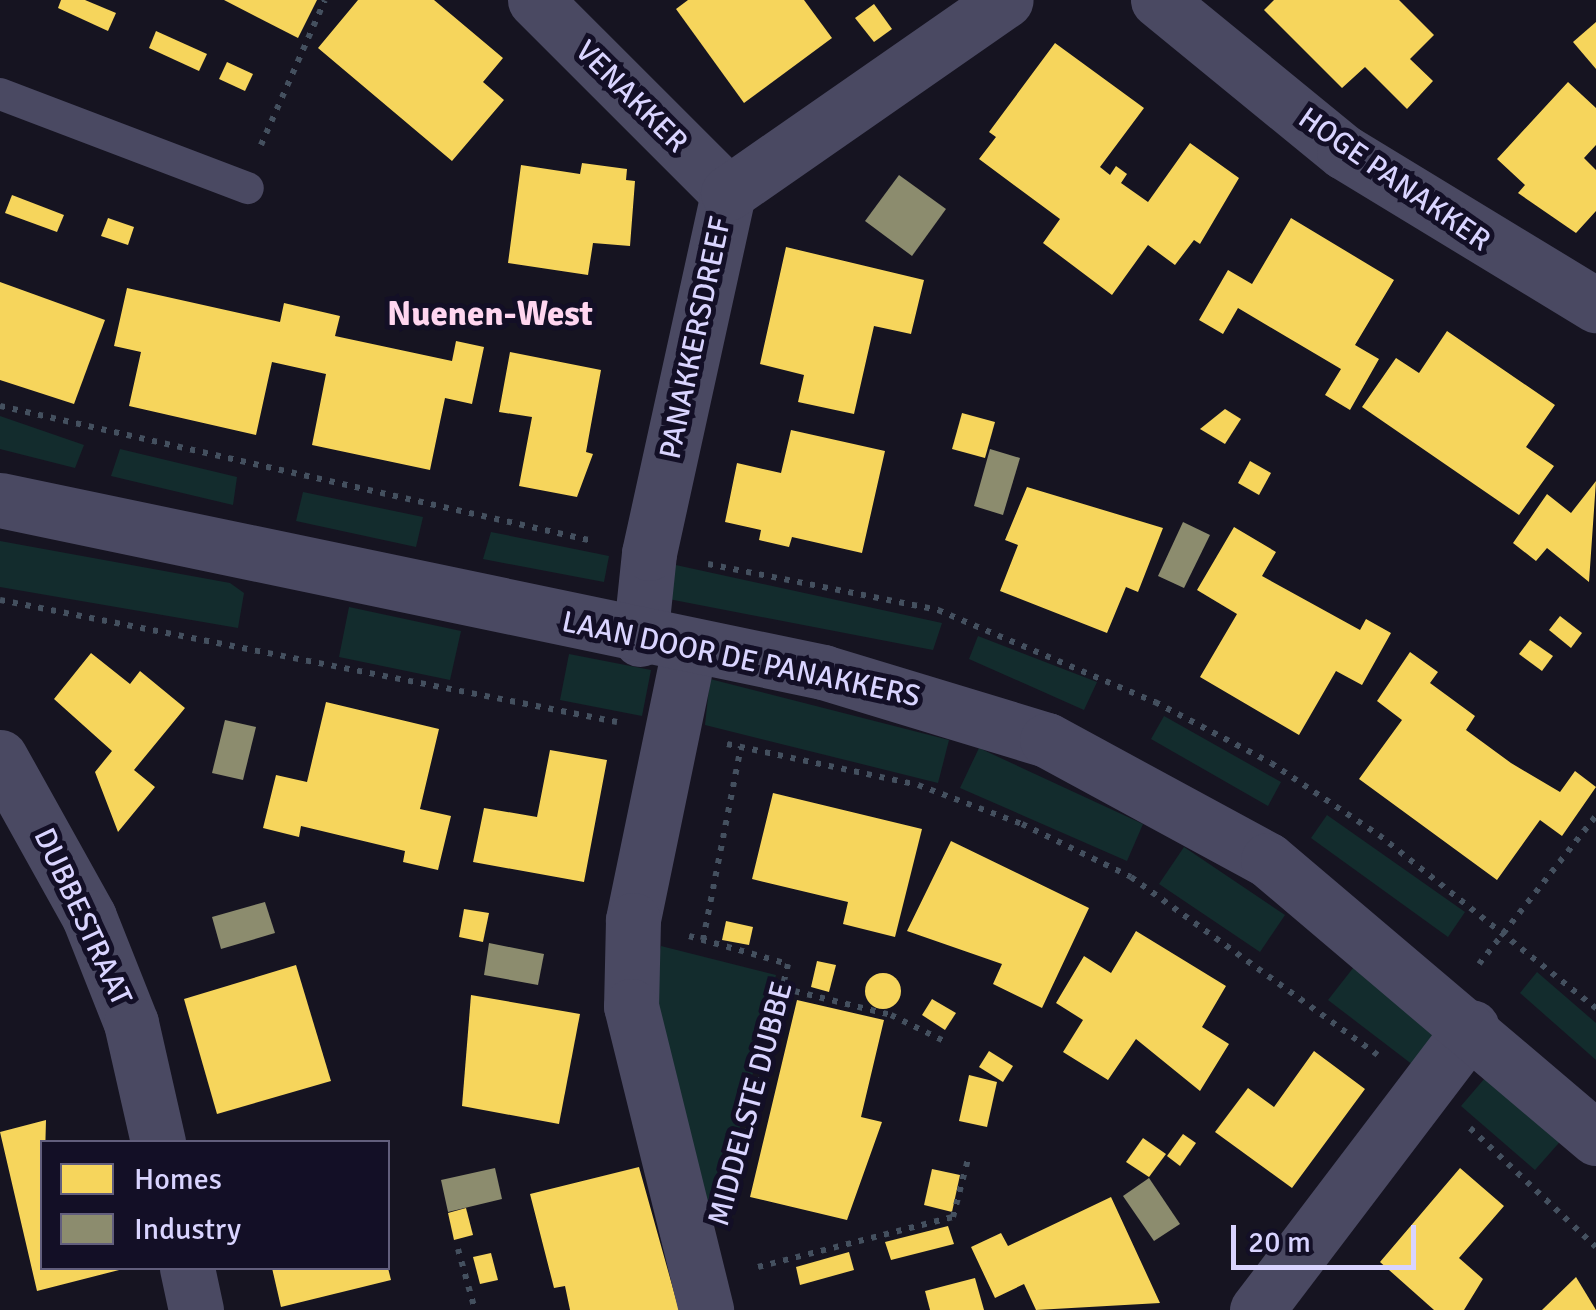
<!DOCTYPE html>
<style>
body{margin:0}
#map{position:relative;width:1596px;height:1310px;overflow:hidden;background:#161421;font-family:Signika,sans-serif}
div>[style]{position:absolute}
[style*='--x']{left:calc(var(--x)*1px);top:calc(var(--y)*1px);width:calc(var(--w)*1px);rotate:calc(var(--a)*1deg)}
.green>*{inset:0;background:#132c2d}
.homes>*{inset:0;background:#f6d55c}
.round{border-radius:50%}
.industry>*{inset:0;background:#8c8c6e}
.path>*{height:6px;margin-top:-3px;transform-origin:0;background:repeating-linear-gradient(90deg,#44505f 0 5px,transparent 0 13px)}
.service>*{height:32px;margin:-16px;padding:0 16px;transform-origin:16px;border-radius:16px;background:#4a4962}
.minor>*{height:55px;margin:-27.5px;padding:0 27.5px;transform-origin:27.5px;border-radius:27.5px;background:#4a4962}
.tertiary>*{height:55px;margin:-27.5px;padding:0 27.5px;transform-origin:27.5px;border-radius:27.5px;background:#4a4962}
span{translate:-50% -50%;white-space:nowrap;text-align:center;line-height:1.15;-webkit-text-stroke:10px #130f26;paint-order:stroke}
.street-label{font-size:30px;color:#d9d4ff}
.quarter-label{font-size:35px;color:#ffd6f0;font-weight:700}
.legend{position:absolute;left:40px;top:1140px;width:350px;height:130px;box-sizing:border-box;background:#130f26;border:2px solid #625e7d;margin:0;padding:12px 18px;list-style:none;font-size:30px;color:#d9d4ff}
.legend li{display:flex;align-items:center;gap:20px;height:50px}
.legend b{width:50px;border:2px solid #625e7d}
.scale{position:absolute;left:1231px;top:1225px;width:185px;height:45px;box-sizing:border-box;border:5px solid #d9d4ff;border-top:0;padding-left:12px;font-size:30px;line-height:35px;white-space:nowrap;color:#d9d4ff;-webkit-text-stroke:8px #130f26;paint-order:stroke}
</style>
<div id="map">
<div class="green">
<div style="clip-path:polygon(0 416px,84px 445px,75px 468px,0 449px)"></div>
<div style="clip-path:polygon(120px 449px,237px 477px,233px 505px,111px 476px)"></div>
<div style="clip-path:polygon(303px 492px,423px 517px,416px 547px,296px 521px)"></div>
<div style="clip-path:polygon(491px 532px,609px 556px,604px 582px,483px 559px)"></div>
<div style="clip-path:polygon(0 541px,230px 583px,244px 593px,238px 628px,0 587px)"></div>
<div style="clip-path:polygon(662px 562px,942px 623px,933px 650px,653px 596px)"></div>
<div style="clip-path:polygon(349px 607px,461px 631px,450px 680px,339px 657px)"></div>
<div style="clip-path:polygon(978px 636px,1097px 682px,1084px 710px,969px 659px)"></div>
<div style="clip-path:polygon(569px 654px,651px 670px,642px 716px,560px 700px)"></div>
<div style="clip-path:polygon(710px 679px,949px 740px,938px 783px,705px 725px)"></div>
<div style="clip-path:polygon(1164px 716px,1281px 782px,1268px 806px,1151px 739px)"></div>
<div style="clip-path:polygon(979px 748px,1143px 824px,1127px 861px,960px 788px)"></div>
<div style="clip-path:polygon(1327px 815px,1465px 912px,1448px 937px,1311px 838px)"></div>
<div style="clip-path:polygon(1184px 847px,1285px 915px,1260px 952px,1159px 884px)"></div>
<div style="clip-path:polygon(661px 946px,776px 975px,722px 1203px,705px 1208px,650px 997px)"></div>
<div style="clip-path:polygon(1357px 963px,1441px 1027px,1413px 1065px,1328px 1000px)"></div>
<div style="clip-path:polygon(1537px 972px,1596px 1023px,1596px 1060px,1520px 993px)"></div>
<div style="clip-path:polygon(1491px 1071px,1565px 1136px,1535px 1170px,1461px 1106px)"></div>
</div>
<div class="homes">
<div style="clip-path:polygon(61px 0,85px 0,116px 13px,108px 31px,58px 8px)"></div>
<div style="clip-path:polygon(224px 0,317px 0,298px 38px)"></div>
<div style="clip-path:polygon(358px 0,434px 0,503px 58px,483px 82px,504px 100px,452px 161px,318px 48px)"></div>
<div style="clip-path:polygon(688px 0,804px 0,832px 38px,744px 103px,676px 9px)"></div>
<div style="clip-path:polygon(1274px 0,1399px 0,1434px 35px,1410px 59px,1433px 81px,1407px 109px,1365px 67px,1342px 88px,1264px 10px)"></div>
<div style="clip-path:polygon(874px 4px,892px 29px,874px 42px,855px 18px)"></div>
<div style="clip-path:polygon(1596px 22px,1596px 69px,1573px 42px)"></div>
<div style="clip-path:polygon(156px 31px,207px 54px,199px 71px,149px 48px)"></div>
<div style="clip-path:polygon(1055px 43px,1144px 108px,1100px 167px,1110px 175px,1116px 166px,1127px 174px,1121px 183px,1148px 202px,1190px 143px,1239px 178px,1200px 244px,1194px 240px,1175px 265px,1148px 245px,1112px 295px,1043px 243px,1060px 219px,979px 159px,996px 137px,989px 132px)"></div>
<div style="clip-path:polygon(227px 62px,253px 74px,245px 91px,219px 79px)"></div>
<div style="clip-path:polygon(1568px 82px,1596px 108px,1596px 145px,1584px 158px,1596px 170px,1596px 211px,1576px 233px,1518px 193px,1525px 185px,1497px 159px)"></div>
<div style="clip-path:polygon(582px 163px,627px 169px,626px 180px,635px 181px,630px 246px,593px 243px,588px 275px,508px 263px,521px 165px,580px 174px)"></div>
<div style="clip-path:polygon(12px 195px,64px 215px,57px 232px,5px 213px)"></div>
<div style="clip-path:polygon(108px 218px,134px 227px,128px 245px,101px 236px)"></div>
<div style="clip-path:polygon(1291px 218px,1394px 280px,1355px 345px,1379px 359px,1350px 410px,1325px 395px,1341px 369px,1238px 308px,1223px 334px,1199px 320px,1228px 270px,1252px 284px)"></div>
<div style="clip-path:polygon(786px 247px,924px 280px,911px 334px,874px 326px,854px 414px,798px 402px,804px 375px,760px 364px)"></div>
<div style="clip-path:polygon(0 282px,105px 320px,74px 404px,0 380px)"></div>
<div style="clip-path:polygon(127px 288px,280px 322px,284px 303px,340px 316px,335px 336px,452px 361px,456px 341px,484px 347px,472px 404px,445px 398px,430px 470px,312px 445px,326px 374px,272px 362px,256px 435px,129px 406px,141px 352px,114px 346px)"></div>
<div style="clip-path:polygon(1447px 331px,1555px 405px,1526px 447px,1554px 466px,1519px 515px,1362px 407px,1396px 358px,1419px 373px)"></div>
<div style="clip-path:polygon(510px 352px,601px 370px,586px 452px,593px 454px,577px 497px,519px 486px,532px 417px,499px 412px)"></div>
<div style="clip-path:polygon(1225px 409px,1241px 419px,1225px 444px,1200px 429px)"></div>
<div style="clip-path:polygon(962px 413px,995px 422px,985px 458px,952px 449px)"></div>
<div style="clip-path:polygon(791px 430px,885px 451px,862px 553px,792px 537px,789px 547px,759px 540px,761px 530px,725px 522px,737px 463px,781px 473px)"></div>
<div style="clip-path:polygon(1250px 461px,1271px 473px,1259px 495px,1238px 483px)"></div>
<div style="clip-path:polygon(1596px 481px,1589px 582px,1547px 548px,1536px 561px,1513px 543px,1547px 494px,1571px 513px)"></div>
<div style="clip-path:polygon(1027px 487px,1163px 528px,1138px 592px,1126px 587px,1107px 633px,1000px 591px,1018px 545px,1005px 540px)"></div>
<div style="clip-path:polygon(1234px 527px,1276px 552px,1262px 576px,1360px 630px,1366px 619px,1391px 633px,1362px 685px,1336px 671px,1299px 735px,1200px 677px,1237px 614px,1197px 590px)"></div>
<div style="clip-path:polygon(1560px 616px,1582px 633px,1571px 648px,1549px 630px)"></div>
<div style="clip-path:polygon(1530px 640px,1553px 656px,1542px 671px,1519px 654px)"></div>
<div style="clip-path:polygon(1410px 652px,1438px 672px,1430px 683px,1475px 716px,1466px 730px,1511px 763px,1560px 792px,1575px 771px,1596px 787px,1562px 836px,1540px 820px,1497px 880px,1359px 779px,1402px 720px,1377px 701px)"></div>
<div style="clip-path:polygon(91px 653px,130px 684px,140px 671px,185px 708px,134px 770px,155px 787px,118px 832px,95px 772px,112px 751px,54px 699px)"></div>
<div style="clip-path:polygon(326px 702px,439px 729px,420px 809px,451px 816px,438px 870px,403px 862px,405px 851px,301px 826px,299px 837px,263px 828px,276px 775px,307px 782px)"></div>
<div style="clip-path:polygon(550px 750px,607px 760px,584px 882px,473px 862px,484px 808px,537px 817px)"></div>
<div style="clip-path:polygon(773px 793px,922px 829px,895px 937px,843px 924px,848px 902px,752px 879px)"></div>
<div style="clip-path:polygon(951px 841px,1089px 908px,1042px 1008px,993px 984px,1002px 964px,907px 931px)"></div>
<div style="clip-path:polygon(464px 909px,489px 913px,483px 942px,459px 937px)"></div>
<div style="clip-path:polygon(726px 921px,753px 927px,749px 945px,722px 940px)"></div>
<div style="clip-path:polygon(1136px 931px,1226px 986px,1202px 1027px,1229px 1044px,1200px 1091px,1136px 1039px,1108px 1080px,1063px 1052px,1083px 1020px,1056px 1003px,1084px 956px,1111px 973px)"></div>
<div style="clip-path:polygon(817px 961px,836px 965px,829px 992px,811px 987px)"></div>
<div style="clip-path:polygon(296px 965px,331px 1081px,217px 1114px,184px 999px)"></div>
<div class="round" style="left:865px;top:973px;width:36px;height:36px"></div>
<div style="clip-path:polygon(471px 995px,580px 1014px,559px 1124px,462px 1106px)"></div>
<div style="clip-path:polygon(932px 999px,956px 1013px,945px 1030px,922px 1015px)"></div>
<div style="clip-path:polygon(797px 1000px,884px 1020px,861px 1117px,882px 1122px,847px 1220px,750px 1197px)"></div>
<div style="clip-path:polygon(989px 1051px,1013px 1066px,1003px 1082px,979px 1067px)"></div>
<div style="clip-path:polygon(1314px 1051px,1365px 1089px,1292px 1188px,1215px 1132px,1248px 1088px,1274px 1107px)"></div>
<div style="clip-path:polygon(969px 1075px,997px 1082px,987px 1127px,959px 1121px)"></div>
<div style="clip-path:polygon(46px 1120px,42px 1268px,123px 1269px,37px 1291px,0 1132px)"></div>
<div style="clip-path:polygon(1183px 1134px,1196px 1143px,1180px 1166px,1167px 1156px)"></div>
<div style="clip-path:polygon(1143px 1138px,1166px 1154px,1149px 1177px,1126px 1162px)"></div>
<div style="clip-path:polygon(639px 1167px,679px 1310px,570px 1310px,565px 1286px,554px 1288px,530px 1194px)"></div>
<div style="clip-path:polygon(1460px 1168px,1504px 1206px,1459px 1258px,1483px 1279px,1464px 1310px,1434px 1310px,1380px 1262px)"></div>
<div style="clip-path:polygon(932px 1169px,960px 1175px,952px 1212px,924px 1205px)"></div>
<div style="clip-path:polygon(1111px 1197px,1160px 1303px,1036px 1310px,1024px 1284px,995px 1298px,971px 1247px,1001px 1233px,1008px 1246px)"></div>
<div style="clip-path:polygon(466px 1208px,473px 1235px,454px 1240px,448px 1213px)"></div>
<div style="clip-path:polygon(948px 1226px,954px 1244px,891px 1260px,885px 1242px)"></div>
<div style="clip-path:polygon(849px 1252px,854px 1270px,800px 1285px,796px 1267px)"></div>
<div style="clip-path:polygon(491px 1253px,498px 1280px,480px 1284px,473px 1257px)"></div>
<div style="clip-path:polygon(272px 1268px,388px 1268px,391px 1280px,281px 1307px)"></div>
<div style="clip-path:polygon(1576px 1277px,1596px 1310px,1542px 1310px)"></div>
<div style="clip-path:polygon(975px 1278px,984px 1310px,930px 1310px,925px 1291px)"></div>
</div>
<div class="industry">
<div style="clip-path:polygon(899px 175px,946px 209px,912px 256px,865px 221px)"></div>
<div style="clip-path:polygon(990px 449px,1020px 458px,1003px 515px,974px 506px)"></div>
<div style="clip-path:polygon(1183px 522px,1210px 535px,1184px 588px,1158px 576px)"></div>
<div style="clip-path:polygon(225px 720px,256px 727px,243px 780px,212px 773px)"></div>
<div style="clip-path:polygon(265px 902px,275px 933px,221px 949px,212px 917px)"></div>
<div style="clip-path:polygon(489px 943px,544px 954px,538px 985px,484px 975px)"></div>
<div style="clip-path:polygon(495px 1168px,502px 1199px,448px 1212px,441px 1180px)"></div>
<div style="clip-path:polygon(1149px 1178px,1180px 1224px,1154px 1241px,1123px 1196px)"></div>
</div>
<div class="path">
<div style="--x:261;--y:145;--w:158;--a:-66.2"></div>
<div style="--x:0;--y:406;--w:608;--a:12.83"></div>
<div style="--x:708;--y:564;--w:235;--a:11.3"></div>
<div style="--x:938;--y:610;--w:236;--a:23"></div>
<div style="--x:1155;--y:702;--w:131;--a:27.7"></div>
<div style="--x:1271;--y:763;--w:130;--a:33.7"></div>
<div style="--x:1379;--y:835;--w:278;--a:38.6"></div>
<div style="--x:0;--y:600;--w:629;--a:11.18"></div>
<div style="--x:727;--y:744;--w:195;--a:12.1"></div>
<div style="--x:918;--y:785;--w:111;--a:20.6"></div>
<div style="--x:1022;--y:824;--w:121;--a:25.9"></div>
<div style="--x:1131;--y:877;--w:304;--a:35.8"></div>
<div style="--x:689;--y:936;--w:103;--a:15.8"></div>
<div style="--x:788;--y:964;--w:220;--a:103.4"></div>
<div style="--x:703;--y:940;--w:197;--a:-78.9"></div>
<div style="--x:1479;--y:964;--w:189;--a:-51.7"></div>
<div style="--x:782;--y:988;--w:112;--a:13.9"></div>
<div style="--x:891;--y:1015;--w:61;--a:26.1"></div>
<div style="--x:1470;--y:1128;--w:173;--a:43.4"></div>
<div style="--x:458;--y:1249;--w:63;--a:74.4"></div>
<div style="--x:758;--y:1267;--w:201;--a:-14.4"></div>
<div style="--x:953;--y:1217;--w:60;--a:-75.5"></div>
</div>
<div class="service">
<div style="--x:0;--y:94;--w:265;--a:20.8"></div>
</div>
<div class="minor">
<div style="--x:535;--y:0;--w:273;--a:45"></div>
<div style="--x:1158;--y:0;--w:240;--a:39.3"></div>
<div style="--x:1344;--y:152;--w:295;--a:31.3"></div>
<div style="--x:640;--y:639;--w:86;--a:-84"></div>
<div style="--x:649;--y:553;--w:369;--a:-77.6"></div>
<div style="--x:728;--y:193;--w:338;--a:-34.8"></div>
<div style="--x:689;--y:649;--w:277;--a:101.7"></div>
<div style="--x:633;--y:920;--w:86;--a:91.3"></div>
<div style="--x:631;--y:1006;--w:313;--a:76.1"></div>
<div style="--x:0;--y:757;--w:183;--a:60.9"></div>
<div style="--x:89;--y:917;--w:114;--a:68.4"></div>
<div style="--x:131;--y:1023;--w:122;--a:77.2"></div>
<div style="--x:187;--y:1268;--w:43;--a:77.9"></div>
<div style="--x:1257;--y:1310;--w:355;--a:-52.8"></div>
</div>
<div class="tertiary">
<div style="--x:0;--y:500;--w:841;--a:11.8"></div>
<div style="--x:823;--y:672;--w:234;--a:16.9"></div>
<div style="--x:1047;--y:740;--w:251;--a:28.5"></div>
<div style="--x:1268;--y:860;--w:430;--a:40.3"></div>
</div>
<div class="street-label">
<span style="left:631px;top:97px;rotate:45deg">VENAKKER</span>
<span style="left:1394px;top:180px;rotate:35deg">HOGE PANAKKER</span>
<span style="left:696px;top:338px;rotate:-78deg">PANAKKERSDREEF</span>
<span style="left:741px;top:660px;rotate:12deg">LAAN DOOR DE PANAKKERS</span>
<span style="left:82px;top:917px;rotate:65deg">DUBBESTRAAT</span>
<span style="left:751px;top:1104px;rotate:-75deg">MIDDELSTE DUBBE</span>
</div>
<div class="quarter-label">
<span style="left:490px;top:314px">Nuenen-West</span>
</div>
<ul class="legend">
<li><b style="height:28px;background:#f6d55c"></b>Homes</li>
<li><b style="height:28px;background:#8c8c6e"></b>Industry</li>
</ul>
<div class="scale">20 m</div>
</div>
